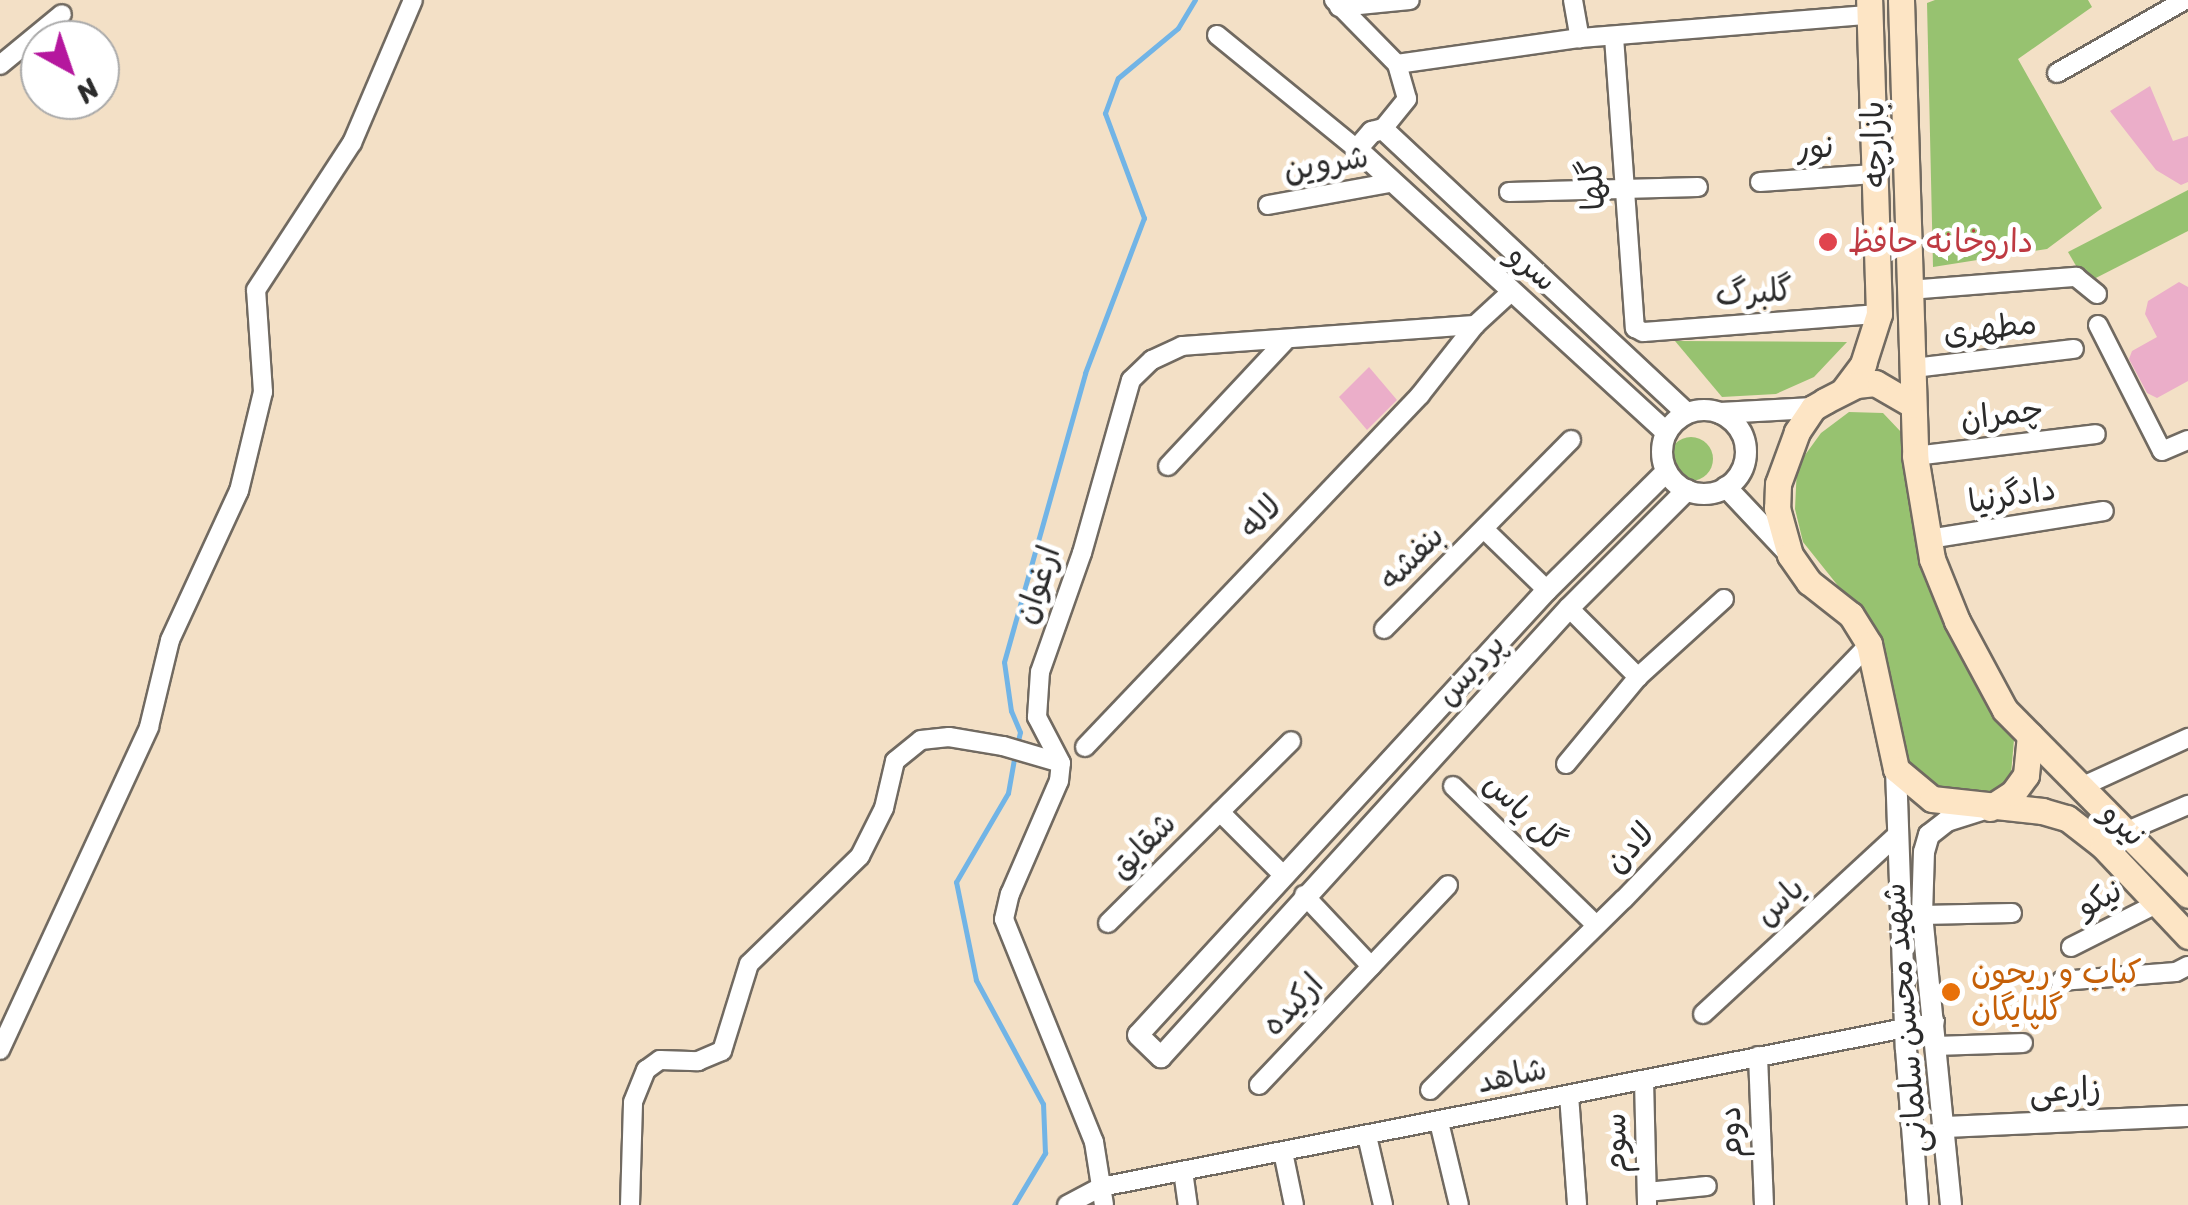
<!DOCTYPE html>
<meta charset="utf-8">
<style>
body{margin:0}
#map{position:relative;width:2188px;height:1205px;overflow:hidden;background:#f3e0c6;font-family:Sriracha,"Playpen Sans Arabic",sans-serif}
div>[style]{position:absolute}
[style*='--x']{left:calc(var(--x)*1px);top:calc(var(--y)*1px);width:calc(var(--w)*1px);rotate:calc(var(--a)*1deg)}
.green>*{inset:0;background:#97c270}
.round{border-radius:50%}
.stream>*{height:5px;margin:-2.5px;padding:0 2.5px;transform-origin:2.5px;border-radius:2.5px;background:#71b4e6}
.building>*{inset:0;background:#ebaec9}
.roads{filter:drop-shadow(2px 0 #716a61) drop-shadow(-2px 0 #716a61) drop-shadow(0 2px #716a61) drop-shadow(0 -2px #716a61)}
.minor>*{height:18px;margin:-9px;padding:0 9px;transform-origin:9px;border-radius:9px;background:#fff}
.tertiary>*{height:20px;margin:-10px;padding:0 10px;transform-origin:10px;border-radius:10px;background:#fff}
.tertiary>.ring{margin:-10px;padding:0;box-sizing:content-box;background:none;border:20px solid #fff;border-radius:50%}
.secondary>*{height:25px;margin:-12.5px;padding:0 12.5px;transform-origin:12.5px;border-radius:12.5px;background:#fde5c5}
.dots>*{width:28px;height:28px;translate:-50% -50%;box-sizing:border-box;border:5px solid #fff;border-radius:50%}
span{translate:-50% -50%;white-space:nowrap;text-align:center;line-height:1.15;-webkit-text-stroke:10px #fff;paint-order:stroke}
.street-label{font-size:32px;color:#2b2b2b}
.health-label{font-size:32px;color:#be3a42}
.left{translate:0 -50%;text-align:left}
.food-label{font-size:32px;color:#c56008}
.north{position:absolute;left:20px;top:20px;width:100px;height:100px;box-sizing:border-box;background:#fff;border:2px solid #aaa;border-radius:50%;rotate:140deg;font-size:28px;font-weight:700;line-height:40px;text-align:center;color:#2b2b2b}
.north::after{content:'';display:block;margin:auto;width:35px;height:45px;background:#b5179e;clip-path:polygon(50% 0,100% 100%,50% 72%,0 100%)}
</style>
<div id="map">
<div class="green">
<div style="clip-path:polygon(1935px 0,2088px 0,2092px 7px,2018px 59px,2102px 208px,2047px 249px,1933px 267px,1927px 3px)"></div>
<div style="clip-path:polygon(2188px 190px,2188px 231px,2086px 283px,2068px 252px)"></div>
<div style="clip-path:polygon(1675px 341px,1847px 342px,1814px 377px,1776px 394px,1722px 397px)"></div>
<div style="clip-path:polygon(1849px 412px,1883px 413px,1901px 432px,1918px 555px,1965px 666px,1988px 709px,2014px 740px,2011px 774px,2002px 788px,1985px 796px,1941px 789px,1923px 780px,1910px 765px,1879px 637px,1803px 542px,1795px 509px,1797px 466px,1821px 433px)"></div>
<div class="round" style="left:1669px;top:437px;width:44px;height:44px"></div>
</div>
<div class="stream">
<div style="--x:1017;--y:745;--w:13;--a:-77"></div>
<div style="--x:1020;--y:732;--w:23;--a:-113"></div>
<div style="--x:1011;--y:711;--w:49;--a:-98.1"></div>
<div style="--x:1004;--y:662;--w:300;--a:-74.3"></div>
<div style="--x:1085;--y:373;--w:166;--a:-69.2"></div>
<div style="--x:1144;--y:218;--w:112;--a:-110.4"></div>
<div style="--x:1105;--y:113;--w:37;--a:-70"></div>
<div style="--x:1118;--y:78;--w:78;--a:-39.8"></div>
<div style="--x:1178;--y:28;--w:33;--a:-59"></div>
<div style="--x:1014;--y:1205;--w:61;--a:-59.2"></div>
<div style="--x:1045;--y:1153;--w:49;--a:-92.3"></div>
<div style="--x:1043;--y:1104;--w:141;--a:-118.4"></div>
<div style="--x:976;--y:980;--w:100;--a:-101.5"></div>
<div style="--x:956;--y:882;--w:103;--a:-59.7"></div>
<div style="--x:1008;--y:793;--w:39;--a:-80"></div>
</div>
<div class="building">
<div style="clip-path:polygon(2150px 86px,2173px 141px,2188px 136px,2188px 182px,2181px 185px,2156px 170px,2110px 111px)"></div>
<div style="clip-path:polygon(2179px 282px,2188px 287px,2188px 381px,2157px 398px,2147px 393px,2129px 359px,2132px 351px,2157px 337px,2145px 314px,2148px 301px)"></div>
<div style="clip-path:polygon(1369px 367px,1397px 400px,1367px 430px,1339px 397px)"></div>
</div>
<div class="roads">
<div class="minor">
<div style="--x:1334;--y:0;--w:90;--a:45.5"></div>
<div style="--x:1397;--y:64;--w:36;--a:74"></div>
<div style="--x:1407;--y:99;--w:38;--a:129"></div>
<div style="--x:1573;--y:0;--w:39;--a:80"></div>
<div style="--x:1339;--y:7;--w:71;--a:-5.6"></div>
<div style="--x:1217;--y:35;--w:181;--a:39.2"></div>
<div style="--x:1614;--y:37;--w:292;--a:85.9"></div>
<div style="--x:1635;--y:328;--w:9;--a:27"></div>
<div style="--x:1643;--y:332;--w:237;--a:-4.4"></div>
<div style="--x:1397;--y:64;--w:185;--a:-8.1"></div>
<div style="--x:1580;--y:38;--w:289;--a:-4.6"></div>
<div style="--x:0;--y:65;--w:80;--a:-39.4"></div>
<div style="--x:2057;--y:73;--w:147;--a:-29.7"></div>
<div style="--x:1760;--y:182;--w:114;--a:-4"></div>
<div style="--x:1509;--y:192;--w:189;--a:-1.5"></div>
<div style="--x:1268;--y:205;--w:128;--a:-10.3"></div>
<div style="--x:1909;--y:290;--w:168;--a:-4.5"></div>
<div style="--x:2076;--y:277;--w:27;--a:39"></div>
<div style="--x:2098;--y:325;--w:141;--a:63.1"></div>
<div style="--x:2162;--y:451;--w:28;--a:-23"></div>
<div style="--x:1914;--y:368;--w:161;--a:-6.8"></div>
<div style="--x:1915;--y:456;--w:182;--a:-6.9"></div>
<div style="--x:1168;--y:466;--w:170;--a:-46.9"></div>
<div style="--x:1484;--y:529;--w:88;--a:44.1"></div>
<div style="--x:1929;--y:539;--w:177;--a:-9.1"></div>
<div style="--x:1569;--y:608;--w:98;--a:45"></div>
<div style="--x:1384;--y:629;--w:266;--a:-45.3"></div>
<div style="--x:1085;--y:747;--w:486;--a:-46.4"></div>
<div style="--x:1420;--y:395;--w:89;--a:-51.8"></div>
<div style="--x:1566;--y:764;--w:113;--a:-50.4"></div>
<div style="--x:1638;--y:677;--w:116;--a:-42.2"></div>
<div style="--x:1453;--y:786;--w:198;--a:44.2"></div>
<div style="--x:2081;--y:787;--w:118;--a:-24.6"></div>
<div style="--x:1220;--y:812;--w:91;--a:45"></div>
<div style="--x:2125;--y:832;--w:69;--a:-23.2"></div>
<div style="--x:1304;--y:895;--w:98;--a:46.7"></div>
<div style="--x:1922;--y:915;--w:90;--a:-1.3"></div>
<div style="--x:1108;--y:923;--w:258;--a:-44.8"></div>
<div style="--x:2071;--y:947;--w:95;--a:-26.8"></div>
<div style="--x:2061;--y:981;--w:115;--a:-4.5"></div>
<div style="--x:2176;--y:972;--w:13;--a:-27"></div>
<div style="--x:1703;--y:1014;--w:265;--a:-42.7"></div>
<div style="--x:1937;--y:1046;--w:86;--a:-2"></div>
<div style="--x:0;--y:1050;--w:356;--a:-65.2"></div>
<div style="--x:149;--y:727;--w:89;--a:-76.4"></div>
<div style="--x:170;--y:640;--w:164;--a:-65.2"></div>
<div style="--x:239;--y:491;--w:102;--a:-76.4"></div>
<div style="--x:263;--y:392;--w:102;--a:-93.9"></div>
<div style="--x:256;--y:290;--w:176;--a:-56.9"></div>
<div style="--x:352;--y:143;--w:155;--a:-66.9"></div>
<div style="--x:1758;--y:1056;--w:149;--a:87.7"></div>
<div style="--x:1644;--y:1080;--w:125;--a:88.6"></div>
<div style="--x:1259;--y:1085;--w:275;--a:-46.6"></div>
<div style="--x:1430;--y:1090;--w:272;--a:-44.6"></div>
<div style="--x:1624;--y:899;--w:354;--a:-46.1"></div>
<div style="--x:1569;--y:1095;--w:110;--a:85.8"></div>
<div style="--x:1439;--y:1122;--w:85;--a:76.5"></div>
<div style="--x:1367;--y:1136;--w:71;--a:76.9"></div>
<div style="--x:1283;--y:1152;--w:54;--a:78.3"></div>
<div style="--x:1183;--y:1171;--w:34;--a:82"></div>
<div style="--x:1647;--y:1192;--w:60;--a:-5.7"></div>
<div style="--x:630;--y:1205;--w:103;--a:-88.3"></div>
<div style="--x:633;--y:1102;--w:35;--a:-68"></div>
<div style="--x:646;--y:1070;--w:17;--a:-36"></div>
<div style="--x:660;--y:1060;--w:38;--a:2"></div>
<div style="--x:698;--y:1061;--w:26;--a:-23"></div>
<div style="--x:722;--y:1051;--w:91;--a:-72.8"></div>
<div style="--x:749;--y:964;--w:155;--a:-44.2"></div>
<div style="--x:860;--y:856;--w:54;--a:-63.4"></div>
<div style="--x:884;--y:808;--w:48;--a:-76.8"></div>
<div style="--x:895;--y:761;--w:33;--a:-39"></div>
<div style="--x:921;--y:740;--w:28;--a:-6"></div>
<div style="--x:949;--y:737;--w:55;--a:9.5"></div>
<div style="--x:1003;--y:746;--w:60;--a:16.3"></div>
<div style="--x:1067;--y:1205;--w:38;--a:-28"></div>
<div style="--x:1101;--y:1187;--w:850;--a:-11.19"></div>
<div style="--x:1104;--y:1205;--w:64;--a:-99"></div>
<div style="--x:1094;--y:1142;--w:240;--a:-112"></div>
<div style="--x:1004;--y:919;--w:26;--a:-77"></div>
<div style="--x:1010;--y:894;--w:123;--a:-66.6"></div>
<div style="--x:1059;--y:781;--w:18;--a:-84"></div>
<div style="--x:1061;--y:763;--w:52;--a:-117.6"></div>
<div style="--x:1037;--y:717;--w:45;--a:-86.2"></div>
<div style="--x:1040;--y:672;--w:126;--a:-70.6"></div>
<div style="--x:1082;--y:553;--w:180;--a:-74.2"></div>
<div style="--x:1131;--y:380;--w:29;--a:-44"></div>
<div style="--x:1152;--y:360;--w:33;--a:-25"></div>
<div style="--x:1182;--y:346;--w:294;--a:-4.1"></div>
<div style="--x:1475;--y:325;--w:50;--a:-42.6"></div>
</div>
<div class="tertiary">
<div class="ring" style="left:1662px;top:410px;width:64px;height:64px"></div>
<div style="--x:1720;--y:413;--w:93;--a:-3.1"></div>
<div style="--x:1666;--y:432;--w:419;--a:-137.5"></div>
<div style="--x:1357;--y:149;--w:23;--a:-49"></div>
<div style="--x:1372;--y:132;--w:11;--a:-15"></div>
<div style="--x:1383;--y:129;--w:416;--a:43.1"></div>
<div style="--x:1666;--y:472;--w:168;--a:135.2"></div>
<div style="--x:1547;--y:590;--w:604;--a:132.59"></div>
<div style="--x:1138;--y:1035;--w:32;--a:44"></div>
<div style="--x:1161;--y:1057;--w:607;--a:-47.74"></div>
<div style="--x:1569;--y:608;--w:167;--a:-45"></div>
<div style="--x:1726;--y:487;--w:93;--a:46.7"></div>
<div style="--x:1896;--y:769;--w:280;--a:88"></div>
<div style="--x:1906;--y:1049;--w:156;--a:85.6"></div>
<div style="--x:1945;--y:1127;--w:243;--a:-2.6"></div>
<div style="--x:1951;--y:1205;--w:291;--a:-95.7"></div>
<div style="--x:1922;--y:915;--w:63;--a:-88.2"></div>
<div style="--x:1924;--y:852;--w:18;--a:-74"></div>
<div style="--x:1929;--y:835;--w:23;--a:-38"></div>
<div style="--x:1947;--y:821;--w:43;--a:-17.6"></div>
</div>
<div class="secondary">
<div style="--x:1901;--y:0;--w:456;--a:88.2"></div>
<div style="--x:1915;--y:456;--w:104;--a:80.6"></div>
<div style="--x:1932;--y:559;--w:67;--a:68"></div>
<div style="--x:1957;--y:621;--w:101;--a:61.7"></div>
<div style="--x:2005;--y:710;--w:260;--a:45.3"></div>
<div style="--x:1843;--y:391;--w:34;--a:-53"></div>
<div style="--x:1863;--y:364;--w:52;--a:-72.3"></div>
<div style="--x:1879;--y:314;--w:314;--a:-91.8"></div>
<div style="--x:1913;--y:405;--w:44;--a:-149.9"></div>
<div style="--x:1875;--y:383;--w:19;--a:174"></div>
<div style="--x:1856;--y:385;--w:35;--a:153"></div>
<div style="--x:1825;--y:401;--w:14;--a:150"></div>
<div style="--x:1813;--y:408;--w:29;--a:124"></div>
<div style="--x:1797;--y:432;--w:55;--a:110.1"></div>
<div style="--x:1778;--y:484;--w:24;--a:92"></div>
<div style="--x:1777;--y:508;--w:49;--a:74.5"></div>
<div style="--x:1790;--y:555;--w:33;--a:55"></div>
<div style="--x:1809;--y:582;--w:53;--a:38.2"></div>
<div style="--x:1851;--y:615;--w:34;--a:58"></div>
<div style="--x:1869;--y:644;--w:128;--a:77.8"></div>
<div style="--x:1896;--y:769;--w:47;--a:39.8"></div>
<div style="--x:1932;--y:799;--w:111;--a:6.2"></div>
<div style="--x:2042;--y:811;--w:26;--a:16"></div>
<div style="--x:2067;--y:818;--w:46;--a:37.9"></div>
<div style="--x:2103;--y:846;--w:124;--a:46.6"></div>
<div style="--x:1990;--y:808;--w:27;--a:-33"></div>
<div style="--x:2013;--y:793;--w:22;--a:-54"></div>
<div style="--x:2026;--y:775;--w:40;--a:-84.3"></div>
</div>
</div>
<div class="dots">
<div style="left:1828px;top:242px;background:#e0444e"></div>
<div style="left:1951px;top:992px;background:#e8710a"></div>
</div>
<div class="street-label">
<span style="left:1875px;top:144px;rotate:-92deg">بازارچه</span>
<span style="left:1815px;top:148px;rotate:-4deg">نور</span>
<span style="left:1326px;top:164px;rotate:-10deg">شروین</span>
<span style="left:1593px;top:185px;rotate:-94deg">گلها</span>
<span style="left:1532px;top:268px;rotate:42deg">سرو</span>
<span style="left:1754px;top:293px;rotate:-4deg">گلبرگ</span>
<span style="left:1990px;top:329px;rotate:-7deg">مطهری</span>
<span style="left:2002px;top:415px;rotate:-7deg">چمران</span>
<span style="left:2012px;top:496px;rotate:-9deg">دادگرنیا</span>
<span style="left:1261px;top:517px;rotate:-46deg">لاله</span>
<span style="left:1412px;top:558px;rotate:-45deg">بنفشه</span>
<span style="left:1038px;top:585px;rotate:-71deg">ارغوان</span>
<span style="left:1471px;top:670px;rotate:-47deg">پردیس</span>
<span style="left:1524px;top:813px;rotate:44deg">گل یاس</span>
<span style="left:2123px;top:825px;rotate:43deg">نیرو</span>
<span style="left:1143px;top:846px;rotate:-45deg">شقایق</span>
<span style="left:1630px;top:848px;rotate:-46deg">لادن</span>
<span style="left:2100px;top:899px;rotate:-27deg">نیکو</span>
<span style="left:1780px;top:902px;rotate:-43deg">یاس</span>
<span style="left:1293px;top:1005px;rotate:-46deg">ارکیده</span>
<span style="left:1906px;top:1018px;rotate:-95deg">شهید محسن سلمانی</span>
<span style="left:1512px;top:1076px;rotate:-12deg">شاهد</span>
<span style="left:2065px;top:1091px;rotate:-3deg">زارعی</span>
<span style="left:1731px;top:1132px;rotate:-92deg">دوم</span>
<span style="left:1616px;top:1143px;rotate:-91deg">سوم</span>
</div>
<div class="health-label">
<span class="left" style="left:1848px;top:242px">داروخانه حافظ</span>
</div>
<div class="food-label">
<span class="left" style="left:1971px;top:992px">کباب و ریحون<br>گلپایگان</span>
</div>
<div class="north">N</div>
</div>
